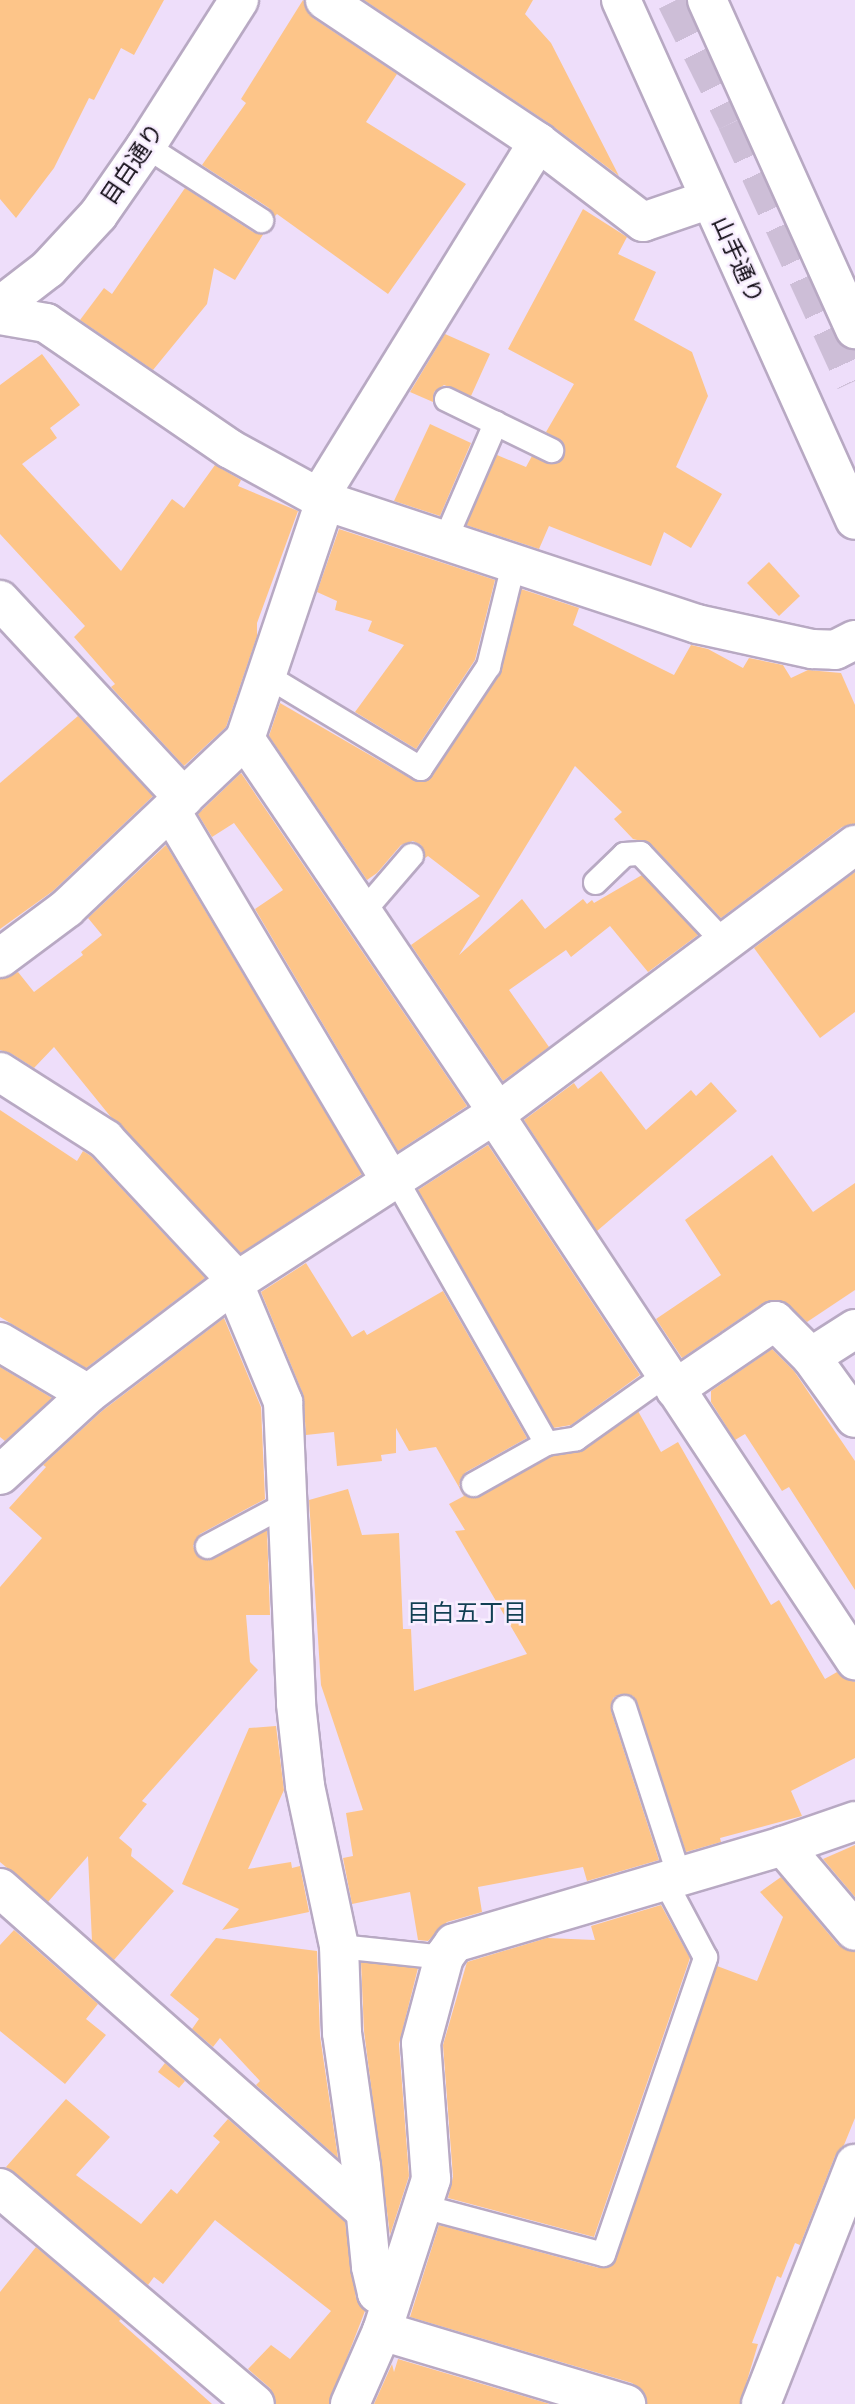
<!DOCTYPE html>
<meta charset="utf-8">
<style>
body{margin:0}
#map{position:relative;width:855px;height:2404px;overflow:hidden;background:#eedefa;font-family:"DM Sans","Noto Sans JP",sans-serif}
div>[style]{position:absolute}
[style*='--x']{left:calc(var(--x)*1px);top:calc(var(--y)*1px);width:calc(var(--w)*1px);rotate:calc(var(--a)*1deg)}
.building>*{inset:0;background:#fdc589}
.motorway-tunnel>*{height:38px;margin-top:-19px;transform-origin:0;background:repeating-linear-gradient(90deg,#cdbed7 0 38px,transparent 0 57px)}
.roads{filter:drop-shadow(2px 0 #b8a9c3) drop-shadow(-2px 0 #b8a9c3) drop-shadow(0 2px #b8a9c3) drop-shadow(0 -2px #b8a9c3)}
.service>*{height:23px;margin:-11.5px;padding:0 11.5px;transform-origin:11.5px;border-radius:11.5px;background:#fff}
.minor>*{height:38px;margin:-19px;padding:0 19px;transform-origin:19px;border-radius:19px;background:#fff}
.primary>*{height:38px;margin:-19px;padding:0 19px;transform-origin:19px;border-radius:19px;background:#fff}
span{translate:-50% -50%;white-space:nowrap;text-align:center;line-height:1.15;-webkit-text-stroke:5px #f8eeff;paint-order:stroke}
.street-label{font-size:23px;color:#0f0a13}
.neighbourhood-label{font-size:24px;color:#113f53}
</style>
<div id="map">
<div class="building">
<div style="clip-path:polygon(0 0,164px 0,134px 55px,121px 48px,94px 100px,89px 98px,54px 168px,16px 218px,0 199px)"></div>
<div style="clip-path:polygon(303px 0,313px 18px,397px 74px,366px 122px,466px 184px,388px 294px,277px 214px,274px 217px,269px 208px,202px 165px,246px 103px,241px 99px)"></div>
<div style="clip-path:polygon(364px 0,533px 0,525px 14px,551px 43px,619px 176px,550px 124px)"></div>
<div style="clip-path:polygon(185px 188px,253px 232px,264px 233px,235px 280px,214px 268px,207px 304px,153px 370px,80px 320px,104px 288px,112px 294px)"></div>
<div style="clip-path:polygon(583px 209px,627px 237px,618px 254px,656px 272px,634px 320px,692px 352px,708px 396px,676px 467px,722px 494px,691px 548px,664px 532px,651px 566px,549px 526px,539px 549px,466px 525px,497px 455px,526px 467px,532px 456px,551px 464px,564px 455px,562px 442px,546px 432px,574px 384px,508px 349px)"></div>
<div style="clip-path:polygon(445px 334px,490px 354px,471px 396px,444px 385px,434px 392px,433px 402px,410px 392px)"></div>
<div style="clip-path:polygon(42px 354px,80px 405px,50px 428px,57px 438px,22px 464px,121px 571px,172px 499px,184px 508px,215px 465px,241px 480px,238px 486px,298px 511px,257px 623px,257px 636px,226px 727px,184px 766px,111px 687px,115px 684px,74px 637px,85px 626px,0 534px,0 385px)"></div>
<div style="clip-path:polygon(430px 424px,471px 443px,440px 516px,394px 501px)"></div>
<div style="clip-path:polygon(339px 529px,495px 580px,475px 660px,416px 749px,355px 712px,404px 645px,368px 631px,372px 621px,335px 610px,337px 601px,317px 592px)"></div>
<div style="clip-path:polygon(769px 562px,800px 596px,779px 616px,747px 583px)"></div>
<div style="clip-path:polygon(521px 589px,579px 608px,573px 625px,674px 675px,691px 645px,708px 649px,743px 668px,749px 658px,783px 665px,791px 678px,808px 670px,841px 673px,855px 705px,855px 824px,842px 827px,721px 918px,650px 843px,633px 839px,614px 819px,622px 812px,575px 766px,459px 955px,522px 899px,545px 929px,583px 899px,587px 904px,592px 900px,594px 903px,642px 875px,698px 935px,648px 972px,610px 926px,571px 957px,566px 950px,509px 990px,549px 1047px,503px 1081px,411px 945px,480px 896px,428px 856px,425px 858px,421px 845px,413px 841px,401px 845px,377px 873px,367px 880px,269px 736px,280px 703px,413px 780px,427px 780px,500px 673px)"></div>
<div style="clip-path:polygon(78px 716px,153px 796px,53px 891px,0 929px,0 783px)"></div>
<div style="clip-path:polygon(241px 773px,467px 1106px,398px 1151px,255px 909px,283px 890px,234px 823px,212px 837px,198px 814px)"></div>
<div style="clip-path:polygon(166px 845px,362px 1174px,241px 1253px,110px 1116px,54px 1047px,34px 1068px,12px 1054px,0 1050px,0 979px,18px 972px,34px 992px,83px 955px,81px 952px,102px 935px,88px 918px)"></div>
<div style="clip-path:polygon(855px 872px,855px 1012px,820px 1038px,754px 948px)"></div>
<div style="clip-path:polygon(601px 1071px,646px 1130px,691px 1090px,696px 1096px,711px 1082px,737px 1111px,597px 1231px,524px 1120px,574px 1083px,578px 1089px)"></div>
<div style="clip-path:polygon(0 1110px,77px 1161px,83px 1151px,91px 1156px,205px 1278px,86px 1368px,0 1317px)"></div>
<div style="clip-path:polygon(488px 1145px,640px 1375px,571px 1425px,553px 1428px,418px 1190px)"></div>
<div style="clip-path:polygon(772px 1155px,813px 1212px,855px 1183px,855px 1290px,807px 1322px,783px 1301px,763px 1303px,682px 1358px,656px 1319px,721px 1275px,685px 1220px)"></div>
<div style="clip-path:polygon(306px 1263px,352px 1337px,364px 1330px,367px 1335px,443px 1291px,527px 1438px,466px 1472px,459px 1485px,466px 1496px,480px 1496px,551px 1456px,584px 1450px,638px 1411px,661px 1452px,678px 1442px,771px 1605px,779px 1600px,825px 1679px,837px 1672px,845px 1679px,855px 1682px,855px 1758px,791px 1791px,802px 1816px,720px 1838px,721px 1842px,686px 1852px,637px 1703px,633px 1696px,620px 1694px,613px 1698px,611px 1711px,659px 1860px,587px 1881px,583px 1867px,478px 1887px,482px 1912px,447px 1922px,428px 1941px,418px 1940px,410px 1892px,352px 1904px,343px 1858px,353px 1856px,346px 1813px,363px 1810px,321px 1685px,309px 1500px,348px 1489px,362px 1535px,399px 1533px,403px 1629px,411px 1629px,414px 1691px,527px 1654px,455px 1531px,465px 1530px,449px 1504px,464px 1496px,436px 1447px,409px 1451px,396px 1428px,396px 1453px,381px 1455px,382px 1461px,337px 1466px,334px 1432px,306px 1435px,303px 1394px,261px 1292px)"></div>
<div style="clip-path:polygon(224px 1318px,261px 1407px,265px 1499px,200px 1534px,193px 1546px,199px 1557px,207px 1560px,267px 1530px,270px 1615px,246px 1615px,250px 1662px,258px 1670px,142px 1801px,147px 1804px,119px 1838px,132px 1849px,131px 1856px,174px 1891px,114px 1960px,92px 1941px,88px 1856px,48px 1902px,0 1862px,0 1587px,42px 1538px,9px 1508px,46px 1467px,43px 1465px,102px 1411px)"></div>
<div style="clip-path:polygon(772px 1349px,794px 1371px,855px 1461px,855px 1590px,789px 1487px,782px 1491px,745px 1434px,735px 1440px,711px 1402px,711px 1391px)"></div>
<div style="clip-path:polygon(0 1367px,52px 1398px,5px 1441px,0 1437px)"></div>
<div style="clip-path:polygon(276px 1726px,284px 1790px,248px 1869px,291px 1862px,292px 1868px,300px 1866px,309px 1912px,222px 1930px,239px 1909px,182px 1884px,249px 1728px)"></div>
<div style="clip-path:polygon(855px 1845px,855px 1897px,823px 1859px)"></div>
<div style="clip-path:polygon(781px 1877px,838px 1945px,855px 1952px,855px 2118px,844px 2145px,835px 2156px,800px 2245px,795px 2243px,781px 2278px,777px 2276px,752px 2343px,758px 2344px,740px 2404px,647px 2404px,642px 2390px,632px 2383px,410px 2317px,439px 2225px,599px 2268px,613px 2264px,717px 1966px,757px 1981px,783px 1917px,760px 1892px)"></div>
<div style="clip-path:polygon(661px 1905px,690px 1958px,594px 2237px,448px 2198px,453px 2177px,443px 2045px,467px 1962px,547px 1938px,595px 1940px,591px 1926px)"></div>
<div style="clip-path:polygon(14px 1930px,98px 2004px,86px 2019px,106px 2035px,65px 2084px,0 2031px,0 1945px)"></div>
<div style="clip-path:polygon(216px 1938px,317px 1951px,320px 2036px,338px 2158px,256px 2085px,260px 2081px,220px 2038px,213px 2047px,192px 2029px,199px 2019px,170px 1995px)"></div>
<div style="clip-path:polygon(361px 1962px,418px 1968px,399px 2044px,409px 2176px,390px 2235px,364px 2031px)"></div>
<div style="clip-path:polygon(165px 2063px,185px 2081px,179px 2088px,158px 2072px)"></div>
<div style="clip-path:polygon(66px 2099px,110px 2137px,76px 2175px,141px 2224px,171px 2189px,177px 2194px,220px 2142px,213px 2136px,228px 2119px,345px 2222px,356px 2298px,365px 2311px,329px 2404px,276px 2404px,270px 2388px,248px 2369px,271px 2345px,290px 2359px,331px 2311px,215px 2220px,163px 2284px,154px 2277px,148px 2285px,6px 2167px)"></div>
<div style="clip-path:polygon(36px 2247px,121px 2319px,119px 2321px,212px 2404px,0 2404px,0 2292px)"></div>
<div style="clip-path:polygon(398px 2359px,550px 2404px,374px 2404px,392px 2364px,394px 2372px)"></div>
</div>
<div class="motorway-tunnel">
<div style="--x:676;--y:0;--w:135;--a:63.6"></div>
<div style="--x:736;--y:121;--w:286;--a:65.4"></div>
</div>
<div class="roads">
<div class="service">
<div style="--x:146;--y:146;--w:137;--a:32.8"></div>
<div style="--x:446;--y:399;--w:117;--a:25.9"></div>
<div style="--x:444;--y:541;--w:129;--a:-66.6"></div>
<div style="--x:266;--y:675;--w:180;--a:31.1"></div>
<div style="--x:420;--y:768;--w:123;--a:-56.3"></div>
<div style="--x:488;--y:666;--w:105;--a:-76.2"></div>
<div style="--x:595;--y:882;--w:40;--a:-44"></div>
<div style="--x:624;--y:854;--w:16;--a:-4"></div>
<div style="--x:640;--y:853;--w:122;--a:46.7"></div>
<div style="--x:362;--y:912;--w:75;--a:-49.3"></div>
<div style="--x:395;--y:1178;--w:305;--a:60.3"></div>
<div style="--x:546;--y:1443;--w:30;--a:-9"></div>
<div style="--x:576;--y:1438;--w:110;--a:-35.4"></div>
<div style="--x:473;--y:1484;--w:84;--a:-29.3"></div>
<div style="--x:207;--y:1546;--w:93;--a:-28.2"></div>
<div style="--x:624;--y:1707;--w:178;--a:72"></div>
<div style="--x:339;--y:1946;--w:106;--a:6"></div>
<div style="--x:423;--y:2206;--w:186;--a:14.9"></div>
<div style="--x:603;--y:2254;--w:314;--a:-71"></div>
<div style="--x:705;--y:1957;--w:87;--a:-118"></div>
</div>
<div class="minor">
<div style="--x:325;--y:0;--w:256;--a:33.7"></div>
<div style="--x:538;--y:142;--w:132;--a:37.3"></div>
<div style="--x:643;--y:222;--w:71;--a:-18.9"></div>
<div style="--x:0;--y:315;--w:47;--a:9.9"></div>
<div style="--x:46;--y:323;--w:223;--a:34.4"></div>
<div style="--x:230;--y:449;--w:108;--a:28.7"></div>
<div style="--x:325;--y:501;--w:392;--a:18.3"></div>
<div style="--x:697;--y:624;--w:118;--a:12.3"></div>
<div style="--x:812;--y:649;--w:23;--a:2"></div>
<div style="--x:835;--y:650;--w:22;--a:-27"></div>
<div style="--x:319;--y:497;--w:417;--a:-58.3"></div>
<div style="--x:325;--y:501;--w:251;--a:108.6"></div>
<div style="--x:245;--y:739;--w:451;--a:55.9"></div>
<div style="--x:0;--y:600;--w:270;--a:47.1"></div>
<div style="--x:171;--y:811;--w:430;--a:59.3"></div>
<div style="--x:0;--y:958;--w:84;--a:-36.7"></div>
<div style="--x:67;--y:908;--w:245;--a:-43.5"></div>
<div style="--x:0;--y:1072;--w:125;--a:32.5"></div>
<div style="--x:105;--y:1139;--w:182;--a:47"></div>
<div style="--x:229;--y:1272;--w:141;--a:67.4"></div>
<div style="--x:283;--y:1402;--w:302;--a:87.5"></div>
<div style="--x:296;--y:1704;--w:82;--a:83.7"></div>
<div style="--x:305;--y:1786;--w:164;--a:78"></div>
<div style="--x:339;--y:1946;--w:87;--a:88"></div>
<div style="--x:342;--y:2033;--w:134;--a:81.9"></div>
<div style="--x:361;--y:2166;--w:101;--a:84.3"></div>
<div style="--x:371;--y:2267;--w:27;--a:77"></div>
<div style="--x:377;--y:2293;--w:16;--a:22"></div>
<div style="--x:494;--y:1114;--w:655;--a:56.53"></div>
<div style="--x:0;--y:1342;--w:102;--a:30.6"></div>
<div style="--x:811;--y:1357;--w:52;--a:-32.5"></div>
<div style="--x:675;--y:1389;--w:121;--a:-34.2"></div>
<div style="--x:775;--y:1321;--w:51;--a:45"></div>
<div style="--x:811;--y:1357;--w:75;--a:54.2"></div>
<div style="--x:0;--y:1475;--w:120;--a:-42.6"></div>
<div style="--x:88;--y:1394;--w:183;--a:-37.2"></div>
<div style="--x:234;--y:1283;--w:315;--a:-32.9"></div>
<div style="--x:498;--y:1112;--w:446;--a:-36.8"></div>
<div style="--x:783;--y:1846;--w:111;--a:49.7"></div>
<div style="--x:0;--y:1888;--w:487;--a:41.5"></div>
<div style="--x:0;--y:2188;--w:334;--a:40.3"></div>
<div style="--x:382;--y:2331;--w:255;--a:16.7"></div>
<div style="--x:350;--y:2404;--w:80;--a:-66.3"></div>
<div style="--x:382;--y:2331;--w:160;--a:-72.1"></div>
<div style="--x:431;--y:2179;--w:136;--a:-94.2"></div>
<div style="--x:421;--y:2043;--w:89;--a:-75"></div>
<div style="--x:444;--y:1957;--w:17;--a:-54"></div>
<div style="--x:454;--y:1943;--w:343;--a:-16.4"></div>
<div style="--x:783;--y:1846;--w:76;--a:-19.1"></div>
<div style="--x:761;--y:2404;--w:258;--a:-68.6"></div>
</div>
<div class="primary">
<div style="--x:621;--y:0;--w:570;--a:65.77"></div>
<div style="--x:707;--y:0;--w:361;--a:65.8"></div>
<div style="--x:0;--y:306;--w:61;--a:-37.6"></div>
<div style="--x:48;--y:269;--w:74;--a:-47.2"></div>
<div style="--x:98;--y:215;--w:84;--a:-55.2"></div>
<div style="--x:146;--y:146;--w:173;--a:-57.5"></div>
</div>
</div>
<div class="street-label">
<span style="left:132px;top:164px;rotate:-56deg">目白通り</span>
<span style="left:738px;top:260px;rotate:66deg">山手通り</span>
</div>
<div class="neighbourhood-label">
<span style="left:467px;top:1613px">目白五丁目</span>
</div>
</div>
